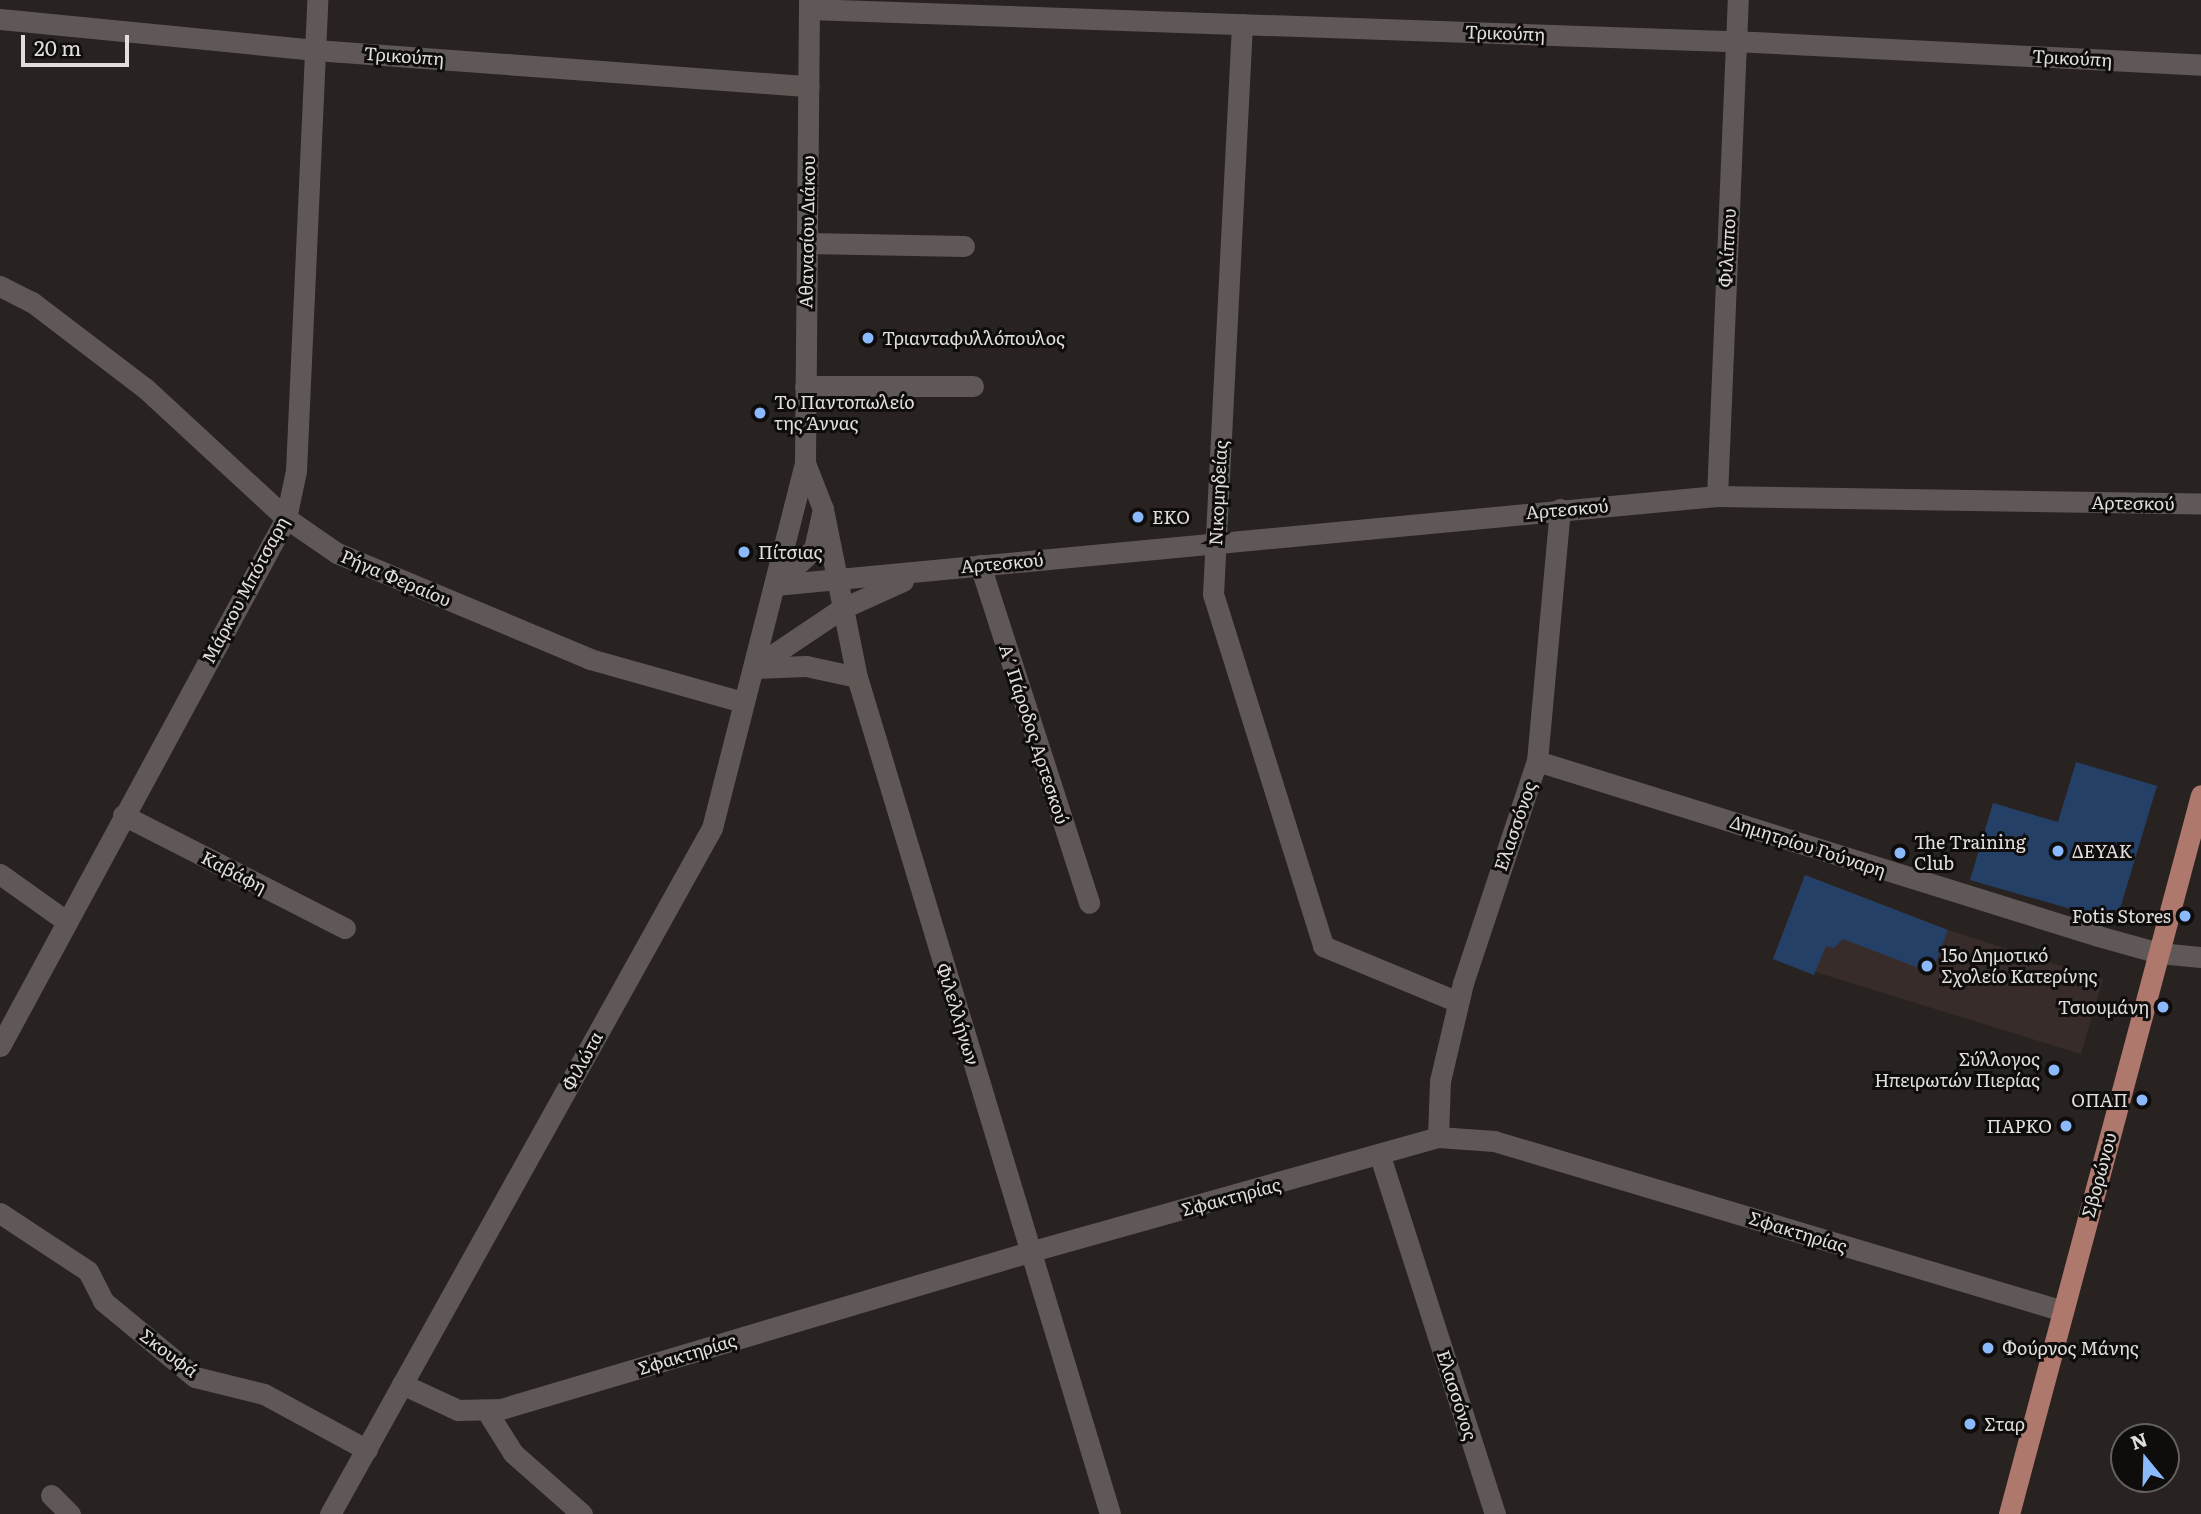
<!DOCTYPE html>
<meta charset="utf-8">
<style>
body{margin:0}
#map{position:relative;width:2201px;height:1514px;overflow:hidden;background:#282221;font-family:Literata,serif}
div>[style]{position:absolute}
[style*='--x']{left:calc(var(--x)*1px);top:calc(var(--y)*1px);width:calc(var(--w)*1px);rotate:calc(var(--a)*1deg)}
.built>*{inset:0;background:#372c29}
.building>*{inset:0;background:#244067}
.minor>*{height:21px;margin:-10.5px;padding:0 10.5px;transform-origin:10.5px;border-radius:10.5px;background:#5f5856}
.major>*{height:21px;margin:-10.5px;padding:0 10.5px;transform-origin:10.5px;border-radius:10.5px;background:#ae786d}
.dots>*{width:19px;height:19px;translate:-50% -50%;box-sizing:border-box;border:4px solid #0f0c0c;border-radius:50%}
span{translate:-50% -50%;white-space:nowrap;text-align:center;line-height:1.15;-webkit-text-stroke:6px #0f0c0c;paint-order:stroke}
.street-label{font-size:18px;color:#e2dedd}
.poi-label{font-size:18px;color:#e2dedd}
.left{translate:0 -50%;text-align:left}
.right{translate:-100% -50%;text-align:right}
.north{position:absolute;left:2110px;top:1423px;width:70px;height:70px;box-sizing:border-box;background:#0f0c0c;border:2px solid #636060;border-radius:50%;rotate:341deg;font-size:19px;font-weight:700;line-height:28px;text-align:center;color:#e2dedd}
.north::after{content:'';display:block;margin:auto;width:24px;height:32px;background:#8abafc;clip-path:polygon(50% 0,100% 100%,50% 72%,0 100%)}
.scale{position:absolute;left:21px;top:35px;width:108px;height:32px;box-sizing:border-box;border:4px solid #e2dedd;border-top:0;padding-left:9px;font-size:21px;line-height:24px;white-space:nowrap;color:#e2dedd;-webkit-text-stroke:5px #0f0c0c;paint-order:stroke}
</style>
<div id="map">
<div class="built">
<div style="clip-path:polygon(1805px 875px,1948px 930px,2103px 979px,2081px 1054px,1773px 959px)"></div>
</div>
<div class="building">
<div style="clip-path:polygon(2076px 762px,2157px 786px,2116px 922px,1970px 880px,1993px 803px,2058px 822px)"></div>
<div style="clip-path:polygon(1805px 875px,1948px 930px,1932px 973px,1843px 939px,1834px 948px,1826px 946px,1814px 975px,1773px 959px)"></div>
</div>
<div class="minor">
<div style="--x:809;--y:9;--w:946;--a:2"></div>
<div style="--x:1754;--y:42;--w:448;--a:2.9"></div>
<div style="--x:0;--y:19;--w:317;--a:5.6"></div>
<div style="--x:315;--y:50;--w:495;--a:4.2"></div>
<div style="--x:1242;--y:24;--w:571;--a:92.91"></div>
<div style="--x:1213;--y:594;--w:369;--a:72.6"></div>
<div style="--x:1323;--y:946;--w:146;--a:22.5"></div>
<div style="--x:807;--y:243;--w:157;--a:1.1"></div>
<div style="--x:0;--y:286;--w:36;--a:27"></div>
<div style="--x:32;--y:302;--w:142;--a:37.3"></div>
<div style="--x:145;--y:388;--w:192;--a:42.7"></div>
<div style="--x:286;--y:518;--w:62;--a:34.5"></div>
<div style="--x:337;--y:553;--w:274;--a:22.7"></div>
<div style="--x:590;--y:659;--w:159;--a:15.7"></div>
<div style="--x:805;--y:386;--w:168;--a:0"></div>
<div style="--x:1717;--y:496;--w:496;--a:-87.6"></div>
<div style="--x:823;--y:509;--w:171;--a:78.6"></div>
<div style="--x:857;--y:677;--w:874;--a:73.18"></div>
<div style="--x:980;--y:565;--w:355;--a:72.1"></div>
<div style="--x:775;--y:585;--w:946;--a:-5.4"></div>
<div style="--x:1717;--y:496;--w:484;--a:0.9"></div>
<div style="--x:775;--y:585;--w:53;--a:-42.7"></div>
<div style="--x:814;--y:549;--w:41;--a:-77.3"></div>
<div style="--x:823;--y:509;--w:49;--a:-111.4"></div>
<div style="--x:753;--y:668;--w:106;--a:-33.8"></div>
<div style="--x:841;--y:609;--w:68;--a:-24.3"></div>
<div style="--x:756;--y:668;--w:50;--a:-2.3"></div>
<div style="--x:806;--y:666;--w:52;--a:12.2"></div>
<div style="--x:1537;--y:761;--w:588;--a:17.32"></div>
<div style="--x:2098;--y:936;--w:63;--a:15.6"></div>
<div style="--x:2159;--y:953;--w:42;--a:5.4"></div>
<div style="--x:123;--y:815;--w:249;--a:27"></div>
<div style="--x:0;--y:874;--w:81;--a:35.5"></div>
<div style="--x:0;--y:1046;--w:600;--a:-61.56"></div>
<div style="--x:286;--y:518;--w:48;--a:-78"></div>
<div style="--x:296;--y:471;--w:471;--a:-87.4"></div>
<div style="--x:1438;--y:1137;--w:56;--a:-88"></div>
<div style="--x:1440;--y:1081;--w:101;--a:-76.8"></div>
<div style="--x:1463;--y:983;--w:234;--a:-71.6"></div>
<div style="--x:1537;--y:761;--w:253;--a:-84.8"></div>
<div style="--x:1380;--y:1156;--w:376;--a:72.2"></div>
<div style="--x:0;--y:1213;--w:105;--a:33.4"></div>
<div style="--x:88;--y:1271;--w:34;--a:63"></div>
<div style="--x:103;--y:1301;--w:119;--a:39.6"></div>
<div style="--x:195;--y:1377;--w:71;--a:13.8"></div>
<div style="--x:264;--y:1394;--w:117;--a:28.5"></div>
<div style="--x:402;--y:1384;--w:62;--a:24.9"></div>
<div style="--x:458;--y:1410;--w:43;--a:-1.3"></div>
<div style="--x:501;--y:1409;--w:551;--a:-16.56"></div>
<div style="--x:1029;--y:1252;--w:425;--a:-15.7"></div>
<div style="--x:1438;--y:1137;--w:56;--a:4.1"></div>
<div style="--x:1494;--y:1141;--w:594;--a:16.63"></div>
<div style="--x:486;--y:1410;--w:51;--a:57.9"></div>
<div style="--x:513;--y:1453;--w:92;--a:41.5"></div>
<div style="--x:51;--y:1495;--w:27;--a:45"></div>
<div style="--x:330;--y:1514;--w:785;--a:-60.89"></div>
<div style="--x:712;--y:828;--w:377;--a:-75.7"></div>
<div style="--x:805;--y:463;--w:463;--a:-89.5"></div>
</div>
<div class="major">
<div style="--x:2009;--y:1514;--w:744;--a:-75.05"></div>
</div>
<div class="dots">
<div style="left:868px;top:338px;background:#8abafc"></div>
<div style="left:760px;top:413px;background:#8abafc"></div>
<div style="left:1138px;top:517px;background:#8abafc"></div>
<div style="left:744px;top:552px;background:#8abafc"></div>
<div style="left:2058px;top:851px;background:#8abafc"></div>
<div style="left:1900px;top:853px;background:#8abafc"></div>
<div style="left:2185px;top:916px;background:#8abafc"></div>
<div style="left:1927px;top:966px;background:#8abafc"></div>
<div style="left:2163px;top:1007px;background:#8abafc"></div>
<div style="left:2054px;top:1070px;background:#8abafc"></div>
<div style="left:2142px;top:1100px;background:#8abafc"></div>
<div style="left:2066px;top:1126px;background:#8abafc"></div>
<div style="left:1988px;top:1348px;background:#8abafc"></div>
<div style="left:1970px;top:1424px;background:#8abafc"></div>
</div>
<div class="street-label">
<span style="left:1505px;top:33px;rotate:2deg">Τρικούπη</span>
<span style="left:404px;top:56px;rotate:4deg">Τρικούπη</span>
<span style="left:2072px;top:58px;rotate:3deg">Τρικούπη</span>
<span style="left:807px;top:232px;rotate:-89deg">Αθανασίου Διάκου</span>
<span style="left:1727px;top:248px;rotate:-87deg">Φιλίππου</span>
<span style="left:1218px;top:493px;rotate:-87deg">Νικομηδείας</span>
<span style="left:2133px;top:503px;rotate:1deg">Αρτεσκού</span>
<span style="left:1567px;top:509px;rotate:-5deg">Αρτεσκού</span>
<span style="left:1002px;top:563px;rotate:-5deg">Αρτεσκού</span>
<span style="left:396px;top:578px;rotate:23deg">Ρήγα Φεραίου</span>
<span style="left:245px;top:590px;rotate:-62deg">Μάρκου Μπότσαρη</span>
<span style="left:1034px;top:734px;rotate:72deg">Α΄ Πάροδος Αρτεσκού</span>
<span style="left:1515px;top:826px;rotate:-71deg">Ελασσόνος</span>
<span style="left:1808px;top:846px;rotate:18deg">Δημητρίου Γούναρη</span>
<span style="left:234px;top:872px;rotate:27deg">Καβάφη</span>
<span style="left:958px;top:1014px;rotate:73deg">Φιλελλήνων</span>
<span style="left:582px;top:1061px;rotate:-61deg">Φιλώτα</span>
<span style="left:2099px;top:1175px;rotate:-75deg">Σβορώνου</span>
<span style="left:1231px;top:1197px;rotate:-15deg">Σφακτηρίας</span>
<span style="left:1798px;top:1232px;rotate:17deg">Σφακτηρίας</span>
<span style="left:169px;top:1353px;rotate:37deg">Σκουφά</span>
<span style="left:687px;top:1354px;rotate:-17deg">Σφακτηρίας</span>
<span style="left:1457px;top:1395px;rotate:72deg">Ελασσόνος</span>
</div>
<div class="poi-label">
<span class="left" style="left:882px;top:338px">Τριανταφυλλόπουλος</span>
<span class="left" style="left:774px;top:413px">Το Παντοπωλείο<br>της Άννας</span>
<span class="left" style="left:1152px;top:517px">ΕΚΟ</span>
<span class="left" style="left:758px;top:552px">Πίτσιας</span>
<span class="left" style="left:1914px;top:853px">The Training<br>Club</span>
<span class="left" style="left:2072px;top:851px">ΔΕΥΑΚ</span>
<span class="right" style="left:2171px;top:916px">Fotis Stores</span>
<span class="left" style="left:1941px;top:966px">15ο Δημοτικό<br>Σχολείο Κατερίνης</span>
<span class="right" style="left:2149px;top:1007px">Τσιουμάνη</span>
<span class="right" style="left:2040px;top:1070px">Σύλλογος<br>Ηπειρωτών Πιερίας</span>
<span class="right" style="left:2128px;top:1100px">ΟΠΑΠ</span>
<span class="right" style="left:2052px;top:1126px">ΠΑΡΚΟ</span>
<span class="left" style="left:2002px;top:1348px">Φούρνος Μάνης</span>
<span class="left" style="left:1984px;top:1424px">Σταρ</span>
</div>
<div class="north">N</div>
<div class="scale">20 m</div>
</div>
